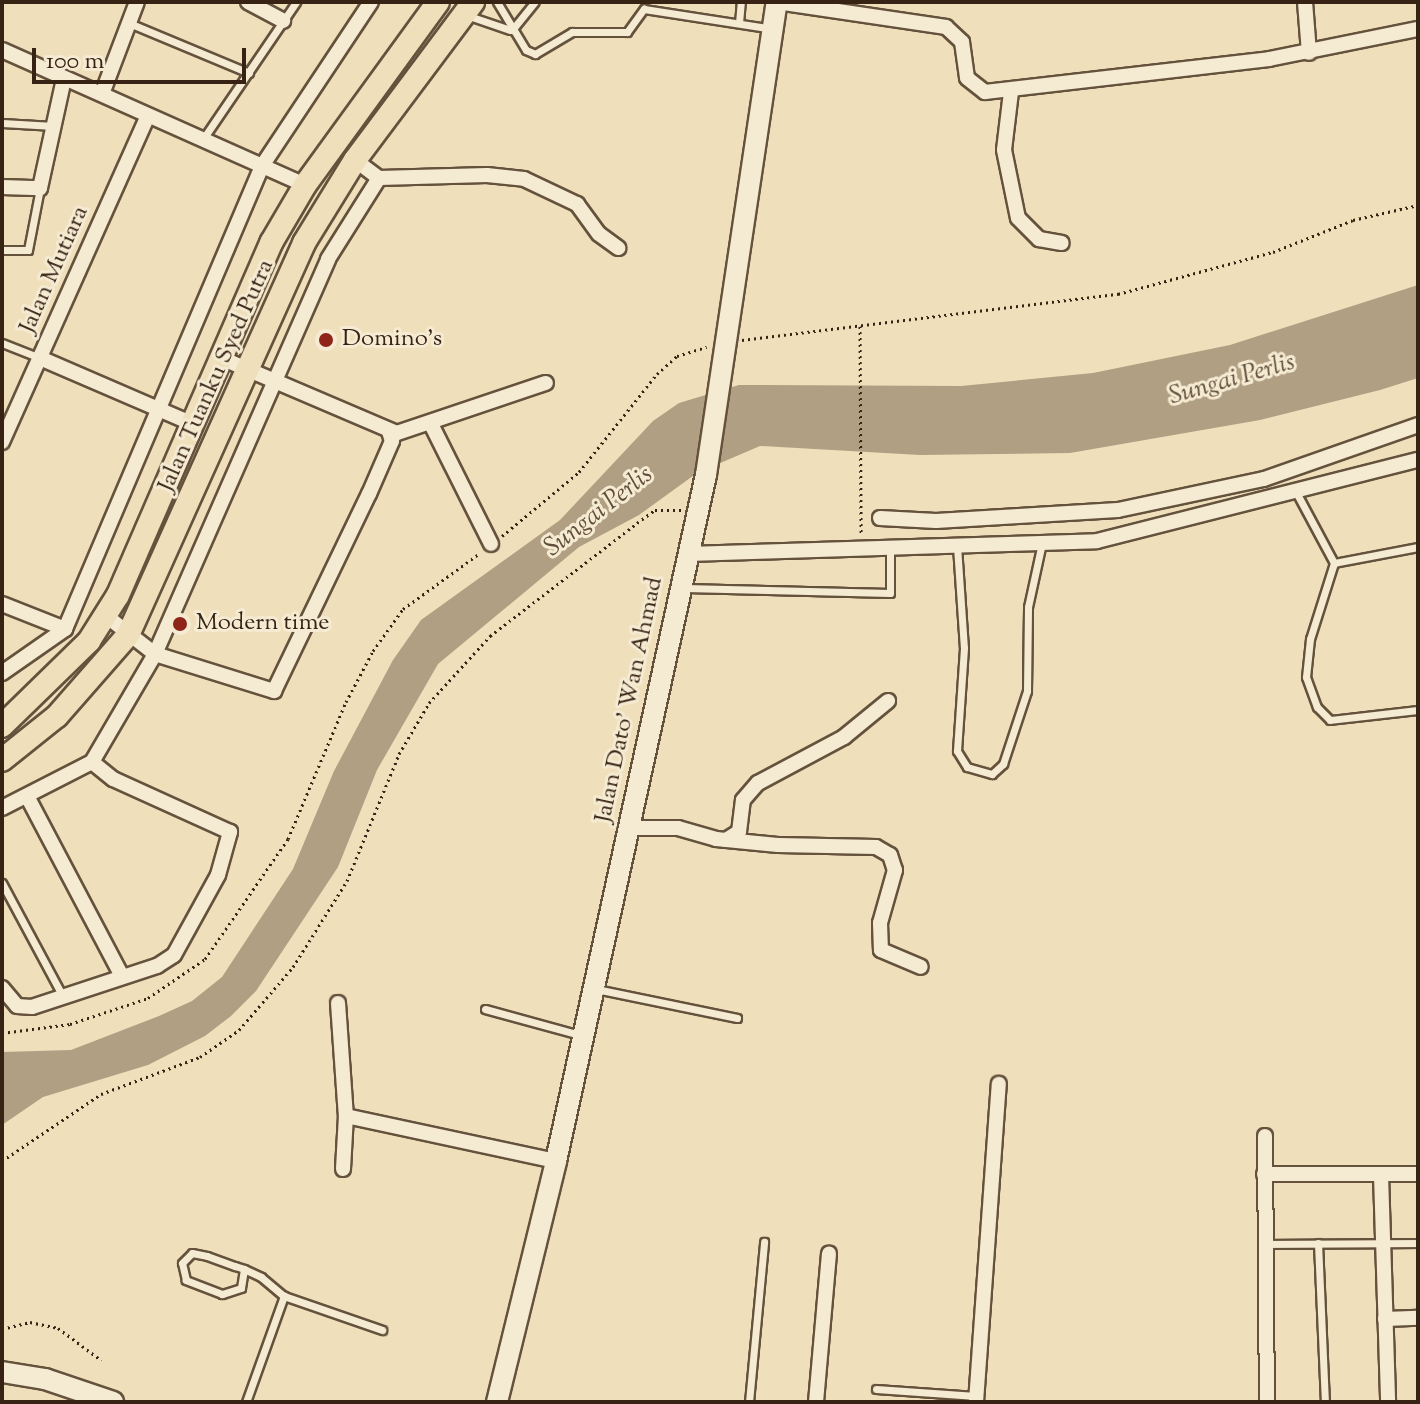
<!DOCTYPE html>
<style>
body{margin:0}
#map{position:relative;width:1420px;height:1404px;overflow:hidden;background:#efe0bb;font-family:"Sorts Mill Goudy",serif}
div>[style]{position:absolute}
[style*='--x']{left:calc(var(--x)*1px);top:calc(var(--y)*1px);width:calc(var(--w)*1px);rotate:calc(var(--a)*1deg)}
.water>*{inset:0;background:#b09f82}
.path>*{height:3px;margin-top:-1.5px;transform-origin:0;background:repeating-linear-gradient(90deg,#372213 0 2px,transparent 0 6px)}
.roads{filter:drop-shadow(2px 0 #65523d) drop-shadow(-2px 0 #65523d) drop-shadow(0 2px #65523d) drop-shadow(0 -2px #65523d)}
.lane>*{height:7px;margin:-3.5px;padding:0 3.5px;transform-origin:3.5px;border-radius:3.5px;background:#f5ebd3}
.street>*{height:14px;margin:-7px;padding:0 7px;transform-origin:7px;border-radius:7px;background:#f5ebd3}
.secondary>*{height:20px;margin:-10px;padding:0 10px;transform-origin:10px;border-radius:10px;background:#f5ebd3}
.primary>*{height:22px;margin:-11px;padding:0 11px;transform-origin:11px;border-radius:11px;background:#efe0bb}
.dots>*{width:22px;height:22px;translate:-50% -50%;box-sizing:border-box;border:4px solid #f5ebd3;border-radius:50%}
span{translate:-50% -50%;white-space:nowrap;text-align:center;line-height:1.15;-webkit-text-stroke:6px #f5ebd3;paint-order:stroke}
.street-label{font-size:24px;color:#372213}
.poi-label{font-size:24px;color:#372213}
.left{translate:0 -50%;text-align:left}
.water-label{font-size:26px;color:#614e3a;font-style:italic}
.frame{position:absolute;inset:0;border:4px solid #372213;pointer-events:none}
.scale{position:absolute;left:32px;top:48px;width:214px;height:36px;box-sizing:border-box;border:4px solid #372213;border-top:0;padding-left:10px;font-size:24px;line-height:28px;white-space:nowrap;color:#372213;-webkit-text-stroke:6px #f5ebd3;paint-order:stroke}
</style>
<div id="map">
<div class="water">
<div style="clip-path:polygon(1418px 285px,1418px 378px,1380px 390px,1260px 420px,1070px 453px,920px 455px,760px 446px,697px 473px,639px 515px,579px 547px,438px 664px,377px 770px,338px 867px,256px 991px,231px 1016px,205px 1036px,148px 1065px,43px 1097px,2px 1125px,2px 1052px,71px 1050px,159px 1016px,192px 1001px,222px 977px,293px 869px,334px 771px,393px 660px,421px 620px,560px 520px,653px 421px,679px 403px,739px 385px,961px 386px,1093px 373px,1230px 345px)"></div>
</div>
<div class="path">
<div style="--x:860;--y:326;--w:209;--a:89.7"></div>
<div style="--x:742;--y:340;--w:379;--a:-7"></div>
<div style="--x:1118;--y:294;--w:161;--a:-15.2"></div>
<div style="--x:1273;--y:252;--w:86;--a:-21.8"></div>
<div style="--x:1353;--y:220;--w:67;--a:-13"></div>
<div style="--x:502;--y:536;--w:100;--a:-39.7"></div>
<div style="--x:579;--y:472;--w:125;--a:-51.5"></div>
<div style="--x:657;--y:374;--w:27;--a:-42"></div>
<div style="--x:677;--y:356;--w:31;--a:-17"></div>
<div style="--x:2;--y:1033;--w:69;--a:-7.5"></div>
<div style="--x:70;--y:1024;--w:82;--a:-18.4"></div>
<div style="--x:148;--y:998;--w:69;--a:-34.4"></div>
<div style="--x:205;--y:959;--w:146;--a:-55.3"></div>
<div style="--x:288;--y:839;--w:149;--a:-67.1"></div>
<div style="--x:346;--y:702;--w:58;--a:-62.1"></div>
<div style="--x:373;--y:651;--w:52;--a:-54.5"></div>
<div style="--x:403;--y:609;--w:95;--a:-36"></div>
<div style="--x:2;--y:1161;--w:120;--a:-34.1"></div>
<div style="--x:101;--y:1094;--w:106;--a:-20.5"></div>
<div style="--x:200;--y:1057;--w:47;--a:-34.7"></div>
<div style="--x:239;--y:1030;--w:83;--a:-49.4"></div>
<div style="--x:293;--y:967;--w:102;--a:-57.9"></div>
<div style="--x:347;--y:881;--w:137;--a:-67.7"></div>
<div style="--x:399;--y:754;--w:59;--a:-59.5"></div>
<div style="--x:429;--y:703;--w:91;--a:-47.7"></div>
<div style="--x:490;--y:636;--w:185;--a:-37.5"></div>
<div style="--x:637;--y:523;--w:22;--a:-36"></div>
<div style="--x:655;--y:510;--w:28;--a:0"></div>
<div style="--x:2;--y:1329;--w:29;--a:-14"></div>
<div style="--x:30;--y:1322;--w:29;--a:12"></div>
<div style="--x:58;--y:1328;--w:54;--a:36.7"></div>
</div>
<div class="roads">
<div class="lane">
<div style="--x:497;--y:2;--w:56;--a:58.9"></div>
<div style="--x:526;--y:50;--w:10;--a:24"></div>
<div style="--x:535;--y:54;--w:43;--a:-30.7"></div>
<div style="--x:572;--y:32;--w:55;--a:0"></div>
<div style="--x:627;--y:32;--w:29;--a:-54"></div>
<div style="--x:644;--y:9;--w:131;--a:8.8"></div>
<div style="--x:469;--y:16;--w:43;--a:18.9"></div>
<div style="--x:129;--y:23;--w:130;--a:22.6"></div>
<div style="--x:739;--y:23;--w:21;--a:-85"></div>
<div style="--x:512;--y:30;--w:36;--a:-51"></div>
<div style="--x:2;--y:123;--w:52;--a:3.3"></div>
<div style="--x:203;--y:139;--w:166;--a:-55.8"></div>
<div style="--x:2;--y:250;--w:26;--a:0"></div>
<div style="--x:28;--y:250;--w:63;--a:-79"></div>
<div style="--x:2;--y:343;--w:41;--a:21.5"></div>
<div style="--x:1296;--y:492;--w:81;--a:61.8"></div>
<div style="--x:1334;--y:563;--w:80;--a:107.5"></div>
<div style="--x:1310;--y:639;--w:38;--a:96"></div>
<div style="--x:1306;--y:677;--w:32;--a:70"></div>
<div style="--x:1317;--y:707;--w:18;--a:45"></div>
<div style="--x:1330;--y:720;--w:89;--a:-6.5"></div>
<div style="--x:957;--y:546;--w:102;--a:86.1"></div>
<div style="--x:964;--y:648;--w:103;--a:93.9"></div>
<div style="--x:957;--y:751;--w:19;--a:58"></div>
<div style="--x:967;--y:767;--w:26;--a:16"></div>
<div style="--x:992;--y:774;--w:15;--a:-42"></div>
<div style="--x:1003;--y:764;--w:77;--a:-71.8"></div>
<div style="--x:1027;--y:691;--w:84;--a:-89.3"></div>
<div style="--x:1028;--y:607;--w:66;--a:-77.7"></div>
<div style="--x:1334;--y:563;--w:86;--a:-10.8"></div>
<div style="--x:685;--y:588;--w:205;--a:1.4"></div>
<div style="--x:890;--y:593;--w:45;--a:-90"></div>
<div style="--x:2;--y:883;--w:129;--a:61.8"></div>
<div style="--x:596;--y:989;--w:144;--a:11.6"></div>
<div style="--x:485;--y:1009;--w:98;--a:15.3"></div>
<div style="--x:1318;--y:1243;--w:159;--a:87.5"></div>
<div style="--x:1265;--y:1244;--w:153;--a:-0.4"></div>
<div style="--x:244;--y:1269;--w:19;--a:99"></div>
<div style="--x:241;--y:1288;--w:20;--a:162"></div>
<div style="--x:222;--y:1294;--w:39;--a:-159"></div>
<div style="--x:186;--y:1280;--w:17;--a:-103"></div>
<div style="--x:182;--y:1263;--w:14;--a:-45"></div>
<div style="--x:192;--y:1253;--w:15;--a:11"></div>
<div style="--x:207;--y:1256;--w:30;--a:20"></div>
<div style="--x:235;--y:1266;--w:9;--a:18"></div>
<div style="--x:244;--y:1269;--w:19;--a:25"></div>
<div style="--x:261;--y:1277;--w:30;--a:40"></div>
<div style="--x:876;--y:1389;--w:100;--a:4"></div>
<div style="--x:246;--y:1402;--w:113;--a:-70.3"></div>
<div style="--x:284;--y:1296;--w:104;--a:19.1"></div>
<div style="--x:749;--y:1402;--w:161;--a:-84.6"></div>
</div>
<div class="street">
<div style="--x:248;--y:2;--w:40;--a:28"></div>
<div style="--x:777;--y:2;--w:171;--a:8.4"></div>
<div style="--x:946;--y:27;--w:22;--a:43"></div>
<div style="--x:962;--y:42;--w:36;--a:82"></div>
<div style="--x:967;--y:78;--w:23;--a:38"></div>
<div style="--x:985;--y:92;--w:286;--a:-6.6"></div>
<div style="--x:1269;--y:59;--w:152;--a:-11.4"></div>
<div style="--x:1305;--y:2;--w:51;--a:85.5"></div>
<div style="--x:2;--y:50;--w:332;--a:24"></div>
<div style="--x:1011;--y:92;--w:58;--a:96.9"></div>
<div style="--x:1004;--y:150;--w:69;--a:78.4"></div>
<div style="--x:1018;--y:218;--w:30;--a:45"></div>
<div style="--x:1039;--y:239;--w:23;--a:10"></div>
<div style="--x:102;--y:94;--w:98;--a:-69.2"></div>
<div style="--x:355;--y:160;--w:30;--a:37"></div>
<div style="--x:379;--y:178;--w:108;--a:-1.6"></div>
<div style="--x:487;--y:175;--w:37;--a:6"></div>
<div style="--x:524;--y:179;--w:59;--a:25.3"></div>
<div style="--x:577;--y:204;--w:37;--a:54"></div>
<div style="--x:599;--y:234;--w:24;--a:36"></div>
<div style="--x:2;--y:187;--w:38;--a:2"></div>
<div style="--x:40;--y:188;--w:112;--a:-77.6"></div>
<div style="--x:40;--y:358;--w:167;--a:23.3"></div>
<div style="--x:221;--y:358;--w:191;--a:23.1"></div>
<div style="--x:397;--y:433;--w:157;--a:-18.6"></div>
<div style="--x:431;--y:424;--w:134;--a:63.4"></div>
<div style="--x:2;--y:442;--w:357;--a:-65.9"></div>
<div style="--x:880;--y:518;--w:56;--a:3.1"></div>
<div style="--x:936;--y:521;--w:182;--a:-3.5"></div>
<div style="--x:1118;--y:510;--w:149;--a:-12"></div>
<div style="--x:1264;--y:479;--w:163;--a:-19.3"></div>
<div style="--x:688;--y:554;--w:409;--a:-1.8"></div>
<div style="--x:1097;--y:541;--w:331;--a:-14.2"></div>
<div style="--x:2;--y:604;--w:68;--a:21.6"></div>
<div style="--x:105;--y:615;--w:63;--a:38"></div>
<div style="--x:155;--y:654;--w:125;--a:17.3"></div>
<div style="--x:274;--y:691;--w:219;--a:-64.3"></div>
<div style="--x:369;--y:494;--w:58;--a:-66.5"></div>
<div style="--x:392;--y:441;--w:9;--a:-108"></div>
<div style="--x:2;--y:673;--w:77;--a:-34.9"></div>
<div style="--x:65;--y:629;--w:503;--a:-66.95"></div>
<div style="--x:262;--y:166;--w:197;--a:-56.4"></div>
<div style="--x:27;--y:796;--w:204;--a:62.2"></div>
<div style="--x:2;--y:808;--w:101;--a:-27.1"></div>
<div style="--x:92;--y:762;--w:125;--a:-59.7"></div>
<div style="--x:155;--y:654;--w:431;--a:-66.3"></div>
<div style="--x:328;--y:259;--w:96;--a:-57.8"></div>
<div style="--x:630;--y:828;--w:48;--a:0"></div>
<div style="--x:678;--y:828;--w:40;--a:16"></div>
<div style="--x:716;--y:839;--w:62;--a:5.5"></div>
<div style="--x:778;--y:845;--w:98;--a:1.2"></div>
<div style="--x:876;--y:847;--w:16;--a:30"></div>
<div style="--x:890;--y:855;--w:16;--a:72"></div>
<div style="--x:895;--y:870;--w:55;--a:105.8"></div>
<div style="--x:880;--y:923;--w:27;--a:88"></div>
<div style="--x:881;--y:950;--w:43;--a:23"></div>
<div style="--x:726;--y:840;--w:15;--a:-32"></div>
<div style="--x:739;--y:832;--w:32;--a:-83"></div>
<div style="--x:743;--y:800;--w:23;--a:-49"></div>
<div style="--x:758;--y:783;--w:98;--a:-28.1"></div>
<div style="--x:844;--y:737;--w:57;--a:-39.3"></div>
<div style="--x:2;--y:988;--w:23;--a:50"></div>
<div style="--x:17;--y:1006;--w:15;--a:4"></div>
<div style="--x:32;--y:1007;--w:132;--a:-18.2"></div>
<div style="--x:157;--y:966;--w:20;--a:-33"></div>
<div style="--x:174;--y:955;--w:91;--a:-61.2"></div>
<div style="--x:218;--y:875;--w:45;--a:-74.4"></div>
<div style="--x:230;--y:832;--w:128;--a:-155.6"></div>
<div style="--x:113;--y:779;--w:27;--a:-141"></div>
<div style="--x:338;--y:1003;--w:113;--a:86"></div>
<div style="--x:346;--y:1116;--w:215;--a:12.1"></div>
<div style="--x:1265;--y:1136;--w:266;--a:89.6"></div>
<div style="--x:343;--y:1169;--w:53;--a:-86.8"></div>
<div style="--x:1264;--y:1174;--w:154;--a:0"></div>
<div style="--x:1381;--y:1175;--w:227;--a:88.2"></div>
<div style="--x:1385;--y:1319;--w:33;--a:-2"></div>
<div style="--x:816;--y:1402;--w:149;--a:-85"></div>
<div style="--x:976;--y:1402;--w:319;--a:-85.9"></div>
</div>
<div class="secondary">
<div style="--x:2;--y:1372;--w:44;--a:9.2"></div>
<div style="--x:45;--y:1379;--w:72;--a:18.7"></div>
<div style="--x:497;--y:1402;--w:248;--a:-76.2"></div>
<div style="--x:556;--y:1161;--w:702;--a:-77.67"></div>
<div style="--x:706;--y:475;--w:478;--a:-81.5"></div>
</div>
<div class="primary">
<div style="--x:2;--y:726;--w:122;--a:-44.3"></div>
<div style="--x:89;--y:641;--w:54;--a:-57.8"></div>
<div style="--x:118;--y:595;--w:384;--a:-66.5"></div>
<div style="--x:271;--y:243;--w:67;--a:-59.6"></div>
<div style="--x:305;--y:185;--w:226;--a:-54"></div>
<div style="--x:2;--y:760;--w:70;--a:-38.7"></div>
<div style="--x:57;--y:716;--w:108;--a:-48.8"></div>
<div style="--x:128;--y:635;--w:430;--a:-65.8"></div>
<div style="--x:304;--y:243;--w:97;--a:-58.4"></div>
<div style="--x:355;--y:160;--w:197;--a:-53.2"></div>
</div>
</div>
<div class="dots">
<div style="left:326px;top:340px;background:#8f2418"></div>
<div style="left:180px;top:624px;background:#8f2418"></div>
</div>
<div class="street-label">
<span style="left:55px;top:270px;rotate:-66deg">Jalan Mutiara</span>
<span style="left:217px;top:376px;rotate:-66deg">Jalan Tuanku Syed Putra</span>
<span style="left:630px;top:700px;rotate:-78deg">Jalan Dato' Wan Ahmad</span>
</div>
<div class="poi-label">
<span class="left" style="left:342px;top:340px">Domino's</span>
<span class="left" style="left:196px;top:624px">Modern time</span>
</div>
<div class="water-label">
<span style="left:1232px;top:380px;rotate:-16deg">Sungai Perlis</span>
<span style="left:599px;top:512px;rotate:-38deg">Sungai Perlis</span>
</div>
<div class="frame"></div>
<div class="scale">100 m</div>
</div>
